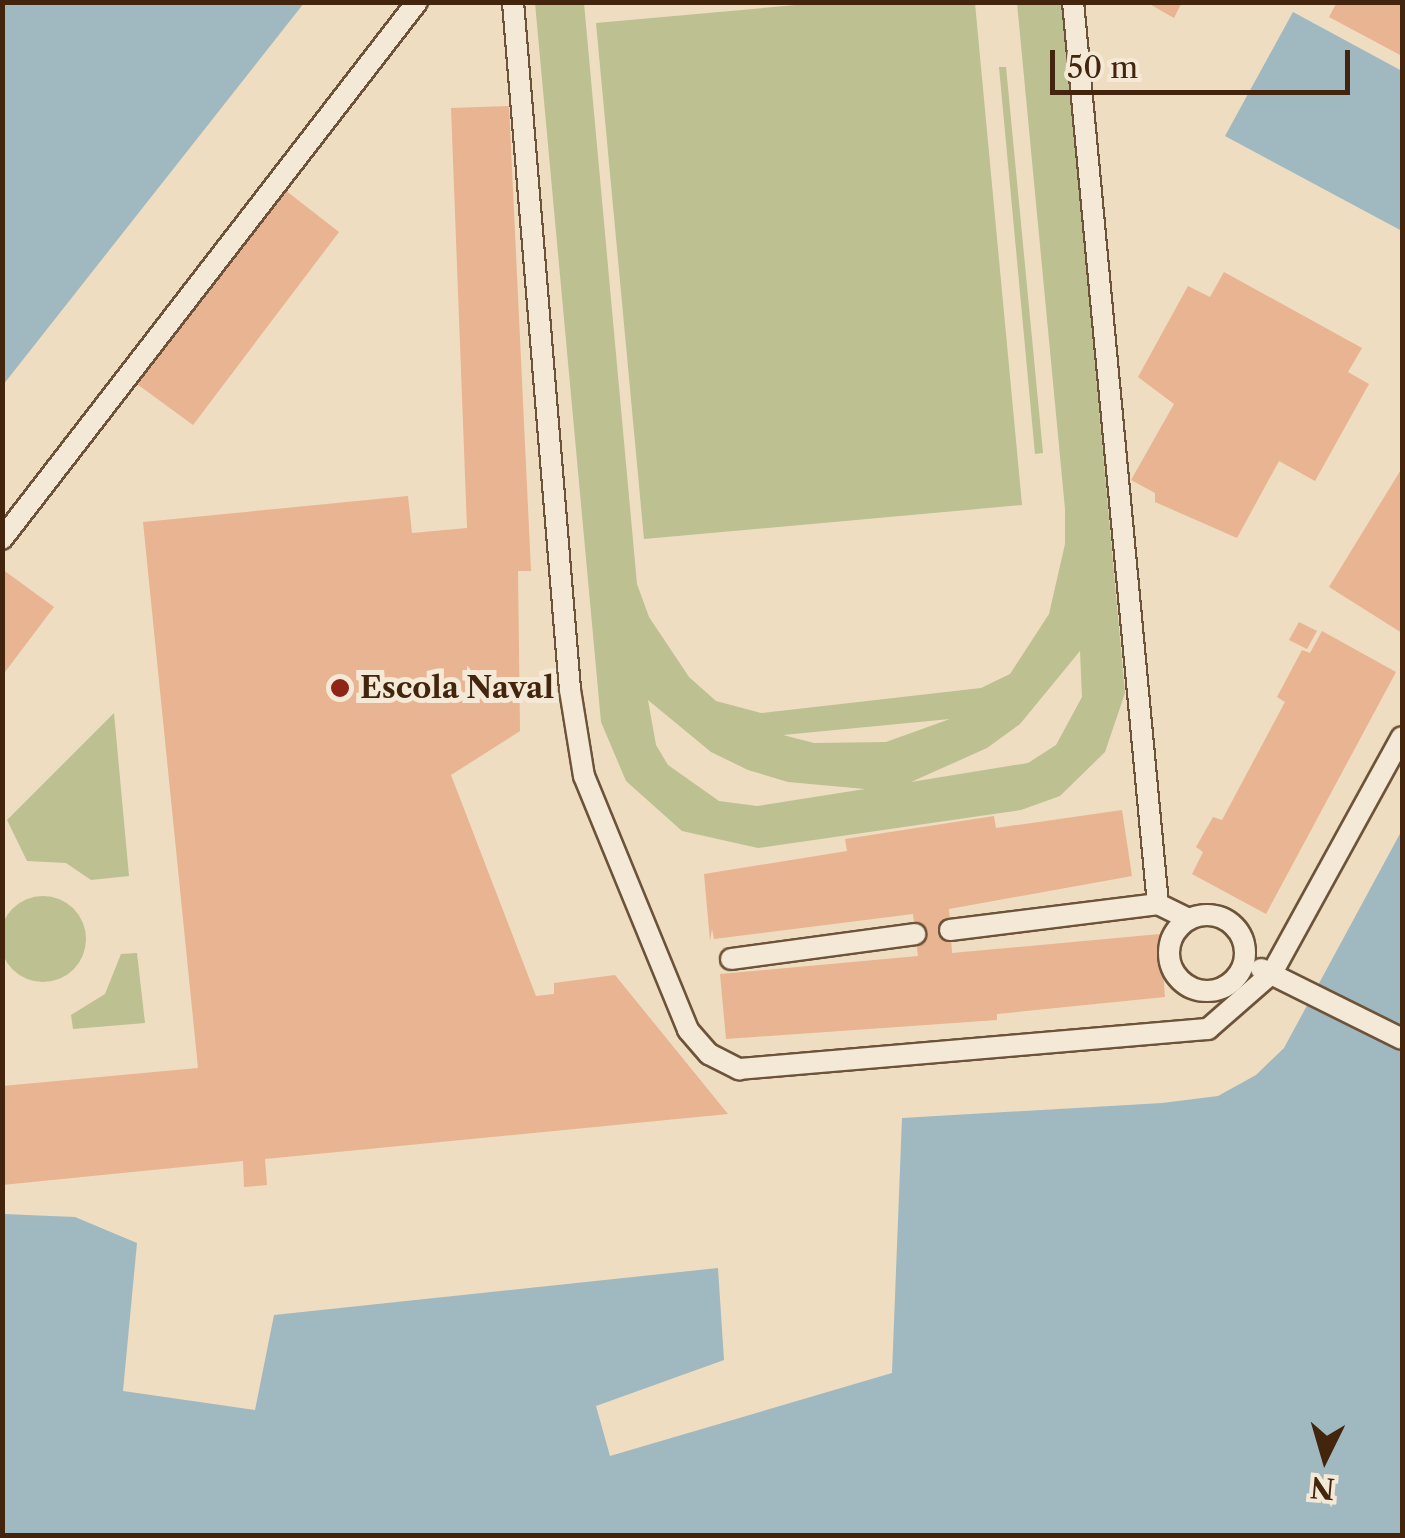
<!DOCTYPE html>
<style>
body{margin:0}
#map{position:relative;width:1405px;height:1538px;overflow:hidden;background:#eeddc1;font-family:"Libre Caslon Text",serif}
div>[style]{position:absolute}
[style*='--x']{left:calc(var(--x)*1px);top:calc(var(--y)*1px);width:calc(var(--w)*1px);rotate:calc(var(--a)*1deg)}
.green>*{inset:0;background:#bdc090}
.round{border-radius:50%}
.water>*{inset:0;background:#a0b8bf}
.building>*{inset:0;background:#e8b491}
.roads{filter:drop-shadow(2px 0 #6d5339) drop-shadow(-2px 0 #6d5339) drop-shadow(0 2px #6d5339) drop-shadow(0 -2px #6d5339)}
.lane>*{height:20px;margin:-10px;padding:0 10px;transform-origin:10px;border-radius:10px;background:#f4e9d7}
.lane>.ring{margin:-10px;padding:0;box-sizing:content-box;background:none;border:20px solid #f4e9d7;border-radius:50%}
.dots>*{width:28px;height:28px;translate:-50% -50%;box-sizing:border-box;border:5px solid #f4e9d7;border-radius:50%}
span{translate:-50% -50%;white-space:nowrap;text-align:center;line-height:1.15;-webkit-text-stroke:10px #f4e9d7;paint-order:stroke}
.poi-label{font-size:30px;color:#42250c;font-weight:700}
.left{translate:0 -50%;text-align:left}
.frame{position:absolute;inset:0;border:5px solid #42250c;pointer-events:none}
.north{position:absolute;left:1275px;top:1408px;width:100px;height:100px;-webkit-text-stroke:8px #f4e9d7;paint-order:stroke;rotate:185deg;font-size:28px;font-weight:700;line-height:40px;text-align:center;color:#42250c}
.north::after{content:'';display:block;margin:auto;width:35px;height:45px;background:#42250c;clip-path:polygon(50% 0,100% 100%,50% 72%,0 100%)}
.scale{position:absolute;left:1050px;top:50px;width:300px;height:45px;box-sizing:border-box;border:5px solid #42250c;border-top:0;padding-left:12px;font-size:30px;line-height:35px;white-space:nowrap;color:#42250c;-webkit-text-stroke:8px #f4e9d7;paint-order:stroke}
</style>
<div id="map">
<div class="green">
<div style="clip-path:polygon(830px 2px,975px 3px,1022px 505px,644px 539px,596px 23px)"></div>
<div style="clip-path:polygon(evenodd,535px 3px,584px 3px,637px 584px,649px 617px,689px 677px,716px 701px,761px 713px,981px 688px,1010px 674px,1049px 614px,1065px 544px,1065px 509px,1017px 3px,1062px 3px,1125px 693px,1105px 752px,1060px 796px,1021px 810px,758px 848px,682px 831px,626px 781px,601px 722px,535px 3px,1080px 651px,1082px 697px,1056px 745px,1028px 763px,911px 782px,987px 748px,1020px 724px,1080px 651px,535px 3px,648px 700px,711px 752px,748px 770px,788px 782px,865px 789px,757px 806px,719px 801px,668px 765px,656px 745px,648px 700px,535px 3px,950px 719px,886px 742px,814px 743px,783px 735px,950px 719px)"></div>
<div style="clip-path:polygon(999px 67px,1006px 67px,1043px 453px,1035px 454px)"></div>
<div style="clip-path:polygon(114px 713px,129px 876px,91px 880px,66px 863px,27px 861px,7px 820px)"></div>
<div class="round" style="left:0;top:896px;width:86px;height:86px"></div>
<div style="clip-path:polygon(137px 953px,145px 1023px,73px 1029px,71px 1015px,105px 994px,121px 954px)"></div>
</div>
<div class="water">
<div style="clip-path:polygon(3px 2px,304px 3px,3px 385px,2px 3px)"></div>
<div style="clip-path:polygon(1293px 12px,1402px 71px,1402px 231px,1225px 136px)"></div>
<div style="clip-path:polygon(1402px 830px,1402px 1535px,3px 1536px,3px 1214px,75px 1217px,137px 1243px,123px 1391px,255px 1410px,274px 1315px,718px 1268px,724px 1360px,596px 1406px,610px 1456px,892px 1373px,902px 1118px,1162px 1103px,1218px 1096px,1256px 1075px,1284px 1048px)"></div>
</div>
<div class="building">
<div style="clip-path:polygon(1146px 2px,1182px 2px,1174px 18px)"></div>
<div style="clip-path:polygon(1337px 2px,1402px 2px,1402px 56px,1329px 17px)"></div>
<div style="clip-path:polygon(509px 106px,531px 571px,518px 571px,520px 731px,451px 775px,536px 996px,554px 994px,554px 983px,615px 975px,728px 1114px,265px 1159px,267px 1185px,244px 1187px,243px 1161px,2px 1185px,2px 1086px,198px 1068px,143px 522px,408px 496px,412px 533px,467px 528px,451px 108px)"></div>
<div style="clip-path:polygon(285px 190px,339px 232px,193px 425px,137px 384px)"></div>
<div style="clip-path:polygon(1224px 272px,1362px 348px,1348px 372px,1369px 384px,1315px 481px,1279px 461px,1237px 538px,1155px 502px,1155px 493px,1131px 480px,1174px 404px,1138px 377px,1188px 286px,1210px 297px)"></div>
<div style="clip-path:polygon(1402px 468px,1402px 633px,1329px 587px)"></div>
<div style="clip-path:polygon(2px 569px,54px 607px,2px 676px)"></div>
<div style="clip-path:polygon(1299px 622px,1317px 631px,1307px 649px,1289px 640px)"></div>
<div style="clip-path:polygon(1322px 631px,1396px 672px,1266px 914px,1192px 874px,1203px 852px,1196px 847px,1213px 817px,1222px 820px,1285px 702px,1277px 697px,1302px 650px,1310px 653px)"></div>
<div style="clip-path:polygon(1122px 810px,1132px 876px,949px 909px,952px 953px,1160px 934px,1165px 997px,997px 1014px,997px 1020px,726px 1039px,720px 974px,918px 956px,913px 914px,714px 939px,712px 929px,710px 941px,704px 874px,847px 851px,845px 839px,994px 816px,996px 828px)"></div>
</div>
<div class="roads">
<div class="lane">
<div style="--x:513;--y:2;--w:690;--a:85.26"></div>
<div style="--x:570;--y:690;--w:87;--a:80.8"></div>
<div style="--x:584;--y:776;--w:274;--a:67.7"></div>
<div style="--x:688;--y:1030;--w:32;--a:49"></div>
<div style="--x:709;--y:1054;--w:34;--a:27"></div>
<div style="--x:739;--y:1069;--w:471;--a:-4.9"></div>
<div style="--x:1208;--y:1029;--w:85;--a:-41.2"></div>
<div style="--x:1272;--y:973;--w:269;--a:-61.2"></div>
<div style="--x:1073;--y:2;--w:906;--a:84.62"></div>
<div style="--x:2;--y:539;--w:679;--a:-52.3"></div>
<div class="ring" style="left:1169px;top:915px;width:56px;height:56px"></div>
<div style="--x:950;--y:930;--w:210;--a:-7.1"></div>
<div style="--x:1158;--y:904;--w:34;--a:26"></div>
<div style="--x:731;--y:959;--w:186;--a:-7.7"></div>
<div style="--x:1261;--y:969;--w:157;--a:26.4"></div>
</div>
</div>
<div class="dots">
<div style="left:340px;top:688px;background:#8f2418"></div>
</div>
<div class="poi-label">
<span class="left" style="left:360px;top:688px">Escola Naval</span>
</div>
<div class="frame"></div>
<div class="north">N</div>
<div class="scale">50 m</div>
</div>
